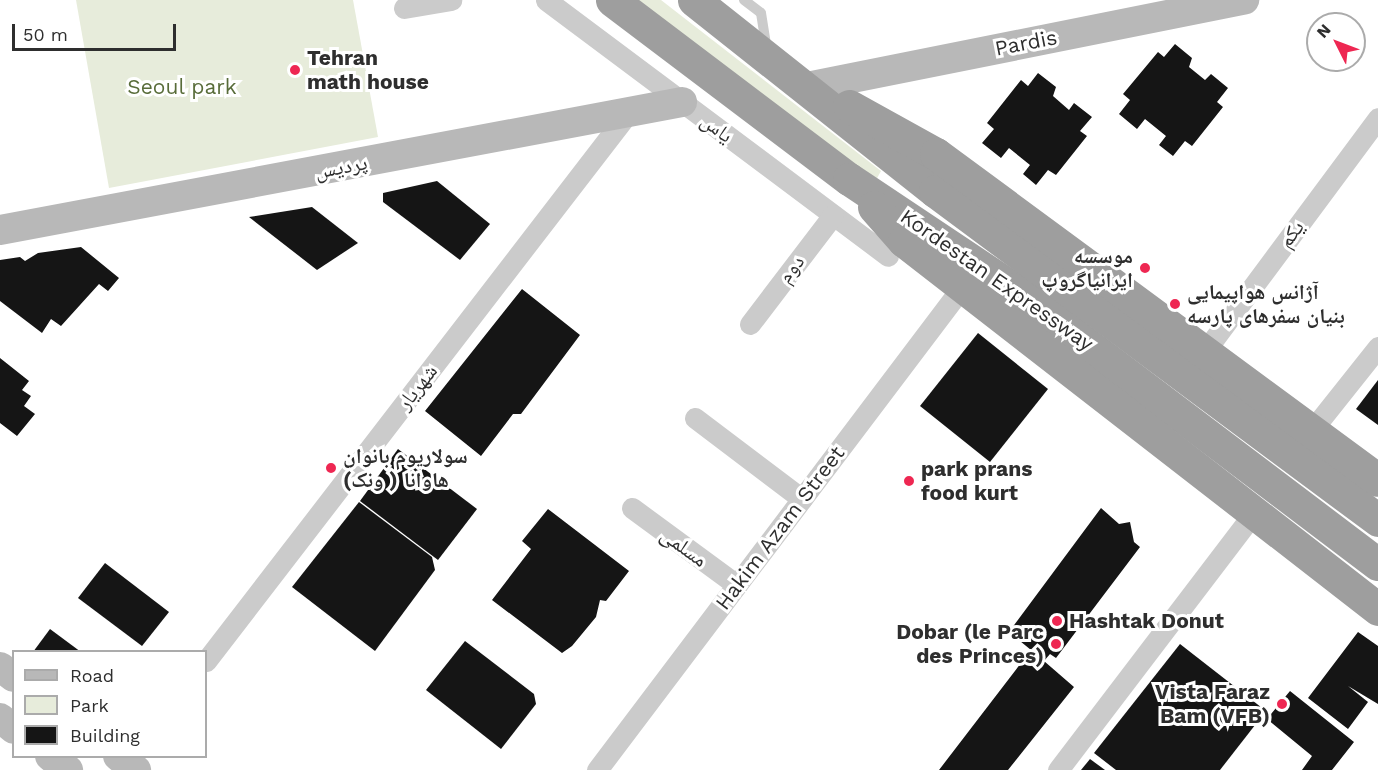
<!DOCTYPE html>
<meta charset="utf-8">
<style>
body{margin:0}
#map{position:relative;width:1378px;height:770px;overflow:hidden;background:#fff;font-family:"Work Sans","Noto Naskh Arabic",sans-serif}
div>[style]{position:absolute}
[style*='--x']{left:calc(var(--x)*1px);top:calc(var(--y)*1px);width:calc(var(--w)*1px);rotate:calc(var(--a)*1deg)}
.green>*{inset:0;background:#e7ecdb}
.building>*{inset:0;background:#151515}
.service>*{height:10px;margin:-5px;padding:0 5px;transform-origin:5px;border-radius:5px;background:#cbcbcb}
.minor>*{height:21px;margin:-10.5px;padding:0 10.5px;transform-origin:10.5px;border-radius:10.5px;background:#cbcbcb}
.secondary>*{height:30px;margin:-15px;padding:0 15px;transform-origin:15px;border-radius:15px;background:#b8b8b8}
.trunk>*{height:33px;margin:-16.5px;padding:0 16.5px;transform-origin:16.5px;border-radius:16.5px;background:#9e9e9e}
.dots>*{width:16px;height:16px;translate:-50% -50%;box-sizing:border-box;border:3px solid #fff;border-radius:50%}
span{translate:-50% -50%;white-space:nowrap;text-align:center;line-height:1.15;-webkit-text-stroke:6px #fff;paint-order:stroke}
.street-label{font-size:21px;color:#2e2e2e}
.poi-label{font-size:21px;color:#2e2e2e;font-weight:700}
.left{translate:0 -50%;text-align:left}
.right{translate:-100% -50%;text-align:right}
.park-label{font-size:21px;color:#586c39}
.legend{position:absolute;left:12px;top:650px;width:195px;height:108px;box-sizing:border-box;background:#fff;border:2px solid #ababab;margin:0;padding:8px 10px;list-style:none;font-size:18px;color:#2e2e2e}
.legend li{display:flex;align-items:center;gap:12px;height:30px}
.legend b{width:30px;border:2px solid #ababab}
.north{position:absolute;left:1306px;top:12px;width:60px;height:60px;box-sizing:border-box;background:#fff;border:2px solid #ababab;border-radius:50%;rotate:312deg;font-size:16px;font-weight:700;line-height:24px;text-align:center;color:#2e2e2e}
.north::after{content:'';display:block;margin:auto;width:21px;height:27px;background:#ee2752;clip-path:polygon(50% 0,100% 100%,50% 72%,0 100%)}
.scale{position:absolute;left:12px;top:24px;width:164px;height:27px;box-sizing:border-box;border:3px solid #2e2e2e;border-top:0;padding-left:8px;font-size:18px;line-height:21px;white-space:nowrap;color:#2e2e2e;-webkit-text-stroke:4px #fff;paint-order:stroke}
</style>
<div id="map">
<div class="green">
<div style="clip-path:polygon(76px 0,353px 0,378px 137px,109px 188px)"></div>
<div style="clip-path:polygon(635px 0,661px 0,881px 171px,876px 180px)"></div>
</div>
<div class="building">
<div style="clip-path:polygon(1175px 44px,1192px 58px,1189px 67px,1205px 80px,1211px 74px,1228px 88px,1217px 102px,1223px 107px,1192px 146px,1185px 141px,1173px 156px,1159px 145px,1166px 136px,1145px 119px,1137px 129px,1119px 114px,1130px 100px,1123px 94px,1158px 52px,1164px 57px)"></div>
<div style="clip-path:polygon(1038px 73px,1056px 87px,1053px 96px,1069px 110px,1074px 103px,1092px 117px,1080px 131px,1087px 136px,1056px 175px,1048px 170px,1036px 185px,1023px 174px,1030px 165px,1009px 148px,1001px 158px,982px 143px,994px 129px,987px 123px,1021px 80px,1028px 86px)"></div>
<div style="clip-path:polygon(437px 181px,490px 224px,460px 260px,383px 202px,383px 193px)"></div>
<div style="clip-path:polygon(312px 207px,358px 243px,317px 270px,249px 217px)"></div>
<div style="clip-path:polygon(81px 247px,119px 278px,108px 291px,99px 284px,61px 326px,51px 319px,42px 333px,0 301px,0 260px,20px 257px,25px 261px,38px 253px)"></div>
<div style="clip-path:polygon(522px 289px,580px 335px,521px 414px,513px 414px,481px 456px,425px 411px)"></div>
<div style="clip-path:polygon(978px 333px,1048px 389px,990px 462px,920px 406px)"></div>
<div style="clip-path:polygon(0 358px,29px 381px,22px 390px,31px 396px,24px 406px,35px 414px,17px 436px,0 423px)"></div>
<div style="clip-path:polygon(1378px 380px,1378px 425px,1356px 409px)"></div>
<div style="clip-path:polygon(398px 449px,477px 509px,438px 560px,360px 501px)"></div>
<div style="clip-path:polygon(359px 502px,432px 557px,435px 570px,375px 651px,292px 587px)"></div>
<div style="clip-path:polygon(1101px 508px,1119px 524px,1130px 522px,1134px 542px,1140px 547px,1056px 658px,1050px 654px,1044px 661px,1074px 687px,1008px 770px,939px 770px,1031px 650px,1009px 632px)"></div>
<div style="clip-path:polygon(548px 509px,629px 571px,606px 601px,600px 600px,596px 617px,572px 646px,562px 653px,492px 600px,531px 549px,522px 541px)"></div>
<div style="clip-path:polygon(105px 563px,169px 612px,142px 646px,78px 598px)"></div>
<div style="clip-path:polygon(50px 629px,81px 652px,33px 652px)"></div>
<div style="clip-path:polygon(1358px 632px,1378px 646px,1378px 704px,1348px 686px,1368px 702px,1348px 729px,1308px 698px)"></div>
<div style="clip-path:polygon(465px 641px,534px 694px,536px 704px,501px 749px,426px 690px)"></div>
<div style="clip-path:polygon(1180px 644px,1266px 711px,1220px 770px,1116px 770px,1094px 753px)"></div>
<div style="clip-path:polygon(1290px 691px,1354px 742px,1332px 770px,1302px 770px,1312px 756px,1267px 719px)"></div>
<div style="clip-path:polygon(1090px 759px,1105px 770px,1081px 770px)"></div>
</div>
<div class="service">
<div style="--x:744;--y:0;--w:21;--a:37"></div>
<div style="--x:761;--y:13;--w:36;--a:81"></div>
</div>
<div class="minor">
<div style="--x:546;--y:0;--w:427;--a:36.8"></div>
<div style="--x:404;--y:8;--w:48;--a:-9.7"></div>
<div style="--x:750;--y:324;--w:137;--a:-52.7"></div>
<div style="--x:1205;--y:351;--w:290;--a:-53.4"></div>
<div style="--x:695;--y:418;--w:134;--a:37.1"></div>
<div style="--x:1312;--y:430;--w:106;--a:-51.5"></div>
<div style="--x:632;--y:508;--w:130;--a:36.3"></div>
<div style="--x:206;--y:661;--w:692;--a:-52.4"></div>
<div style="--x:597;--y:770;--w:605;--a:-52.92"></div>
<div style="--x:1058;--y:770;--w:325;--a:-52.7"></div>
</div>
<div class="secondary">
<div style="--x:807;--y:87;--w:446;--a:-11.3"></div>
<div style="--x:0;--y:230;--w:694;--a:-10.63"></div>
<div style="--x:0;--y:667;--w:17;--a:36"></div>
<div style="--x:0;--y:718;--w:18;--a:38"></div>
<div style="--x:50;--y:756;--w:23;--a:38"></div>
<div style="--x:118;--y:756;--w:23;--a:38"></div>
</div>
<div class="trunk">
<div style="--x:612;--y:0;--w:297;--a:37.1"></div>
<div style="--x:849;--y:179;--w:198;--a:33.7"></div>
<div style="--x:1014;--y:289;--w:456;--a:37.1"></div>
<div style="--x:694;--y:0;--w:308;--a:38.4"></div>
<div style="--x:935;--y:191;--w:552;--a:36.6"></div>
<div style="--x:849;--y:106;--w:99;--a:28.9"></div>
<div style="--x:936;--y:154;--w:549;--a:36.41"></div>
<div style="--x:874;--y:207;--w:45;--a:48.6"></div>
<div style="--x:904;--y:241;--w:600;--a:37.82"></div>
</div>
<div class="dots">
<div style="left:295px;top:70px;background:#ee2752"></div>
<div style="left:1145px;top:268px;background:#ee2752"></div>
<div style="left:1175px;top:304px;background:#ee2752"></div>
<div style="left:331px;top:468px;background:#ee2752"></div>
<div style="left:909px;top:481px;background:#ee2752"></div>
<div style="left:1057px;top:621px;background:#ee2752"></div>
<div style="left:1056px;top:644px;background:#ee2752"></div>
<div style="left:1282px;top:704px;background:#ee2752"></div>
</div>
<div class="street-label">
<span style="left:1026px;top:43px;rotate:-11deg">Pardis</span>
<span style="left:717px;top:128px;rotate:37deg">یاس</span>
<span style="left:341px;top:167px;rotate:-11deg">پردیس</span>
<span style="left:1291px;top:234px;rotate:-53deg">یکم</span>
<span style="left:791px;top:269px;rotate:-53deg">دوم</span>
<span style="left:997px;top:280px;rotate:35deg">Kordestan Expressway</span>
<span style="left:417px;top:387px;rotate:-52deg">شهریار</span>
<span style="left:780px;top:528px;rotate:-53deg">Hakim Azam Street</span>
<span style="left:684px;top:547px;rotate:36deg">مسلمی</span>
</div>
<div class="poi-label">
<span class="left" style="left:307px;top:70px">Tehran<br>math house</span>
<span class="right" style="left:1133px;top:268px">موسسه<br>ایرانیاگروپ</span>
<span class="left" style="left:1187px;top:304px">آژانس هواپیمایی<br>بنیان سفرهای پارسه</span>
<span class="left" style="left:343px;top:468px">سولاریوم بانوان<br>هاوانا ( ونک)</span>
<span class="left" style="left:921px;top:481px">park prans<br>food kurt</span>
<span class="left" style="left:1069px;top:621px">Hashtak Donut</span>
<span class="right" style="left:1044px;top:644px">Dobar (le Parc<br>des Princes)</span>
<span class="right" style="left:1270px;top:704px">Vista Faraz<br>Bam (VFB)</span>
</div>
<div class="park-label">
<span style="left:182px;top:87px">Seoul park</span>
</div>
<ul class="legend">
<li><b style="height:8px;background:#b8b8b8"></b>Road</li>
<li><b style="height:16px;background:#e7ecdb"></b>Park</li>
<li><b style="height:16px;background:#151515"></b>Building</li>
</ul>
<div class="north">N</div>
<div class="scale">50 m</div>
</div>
